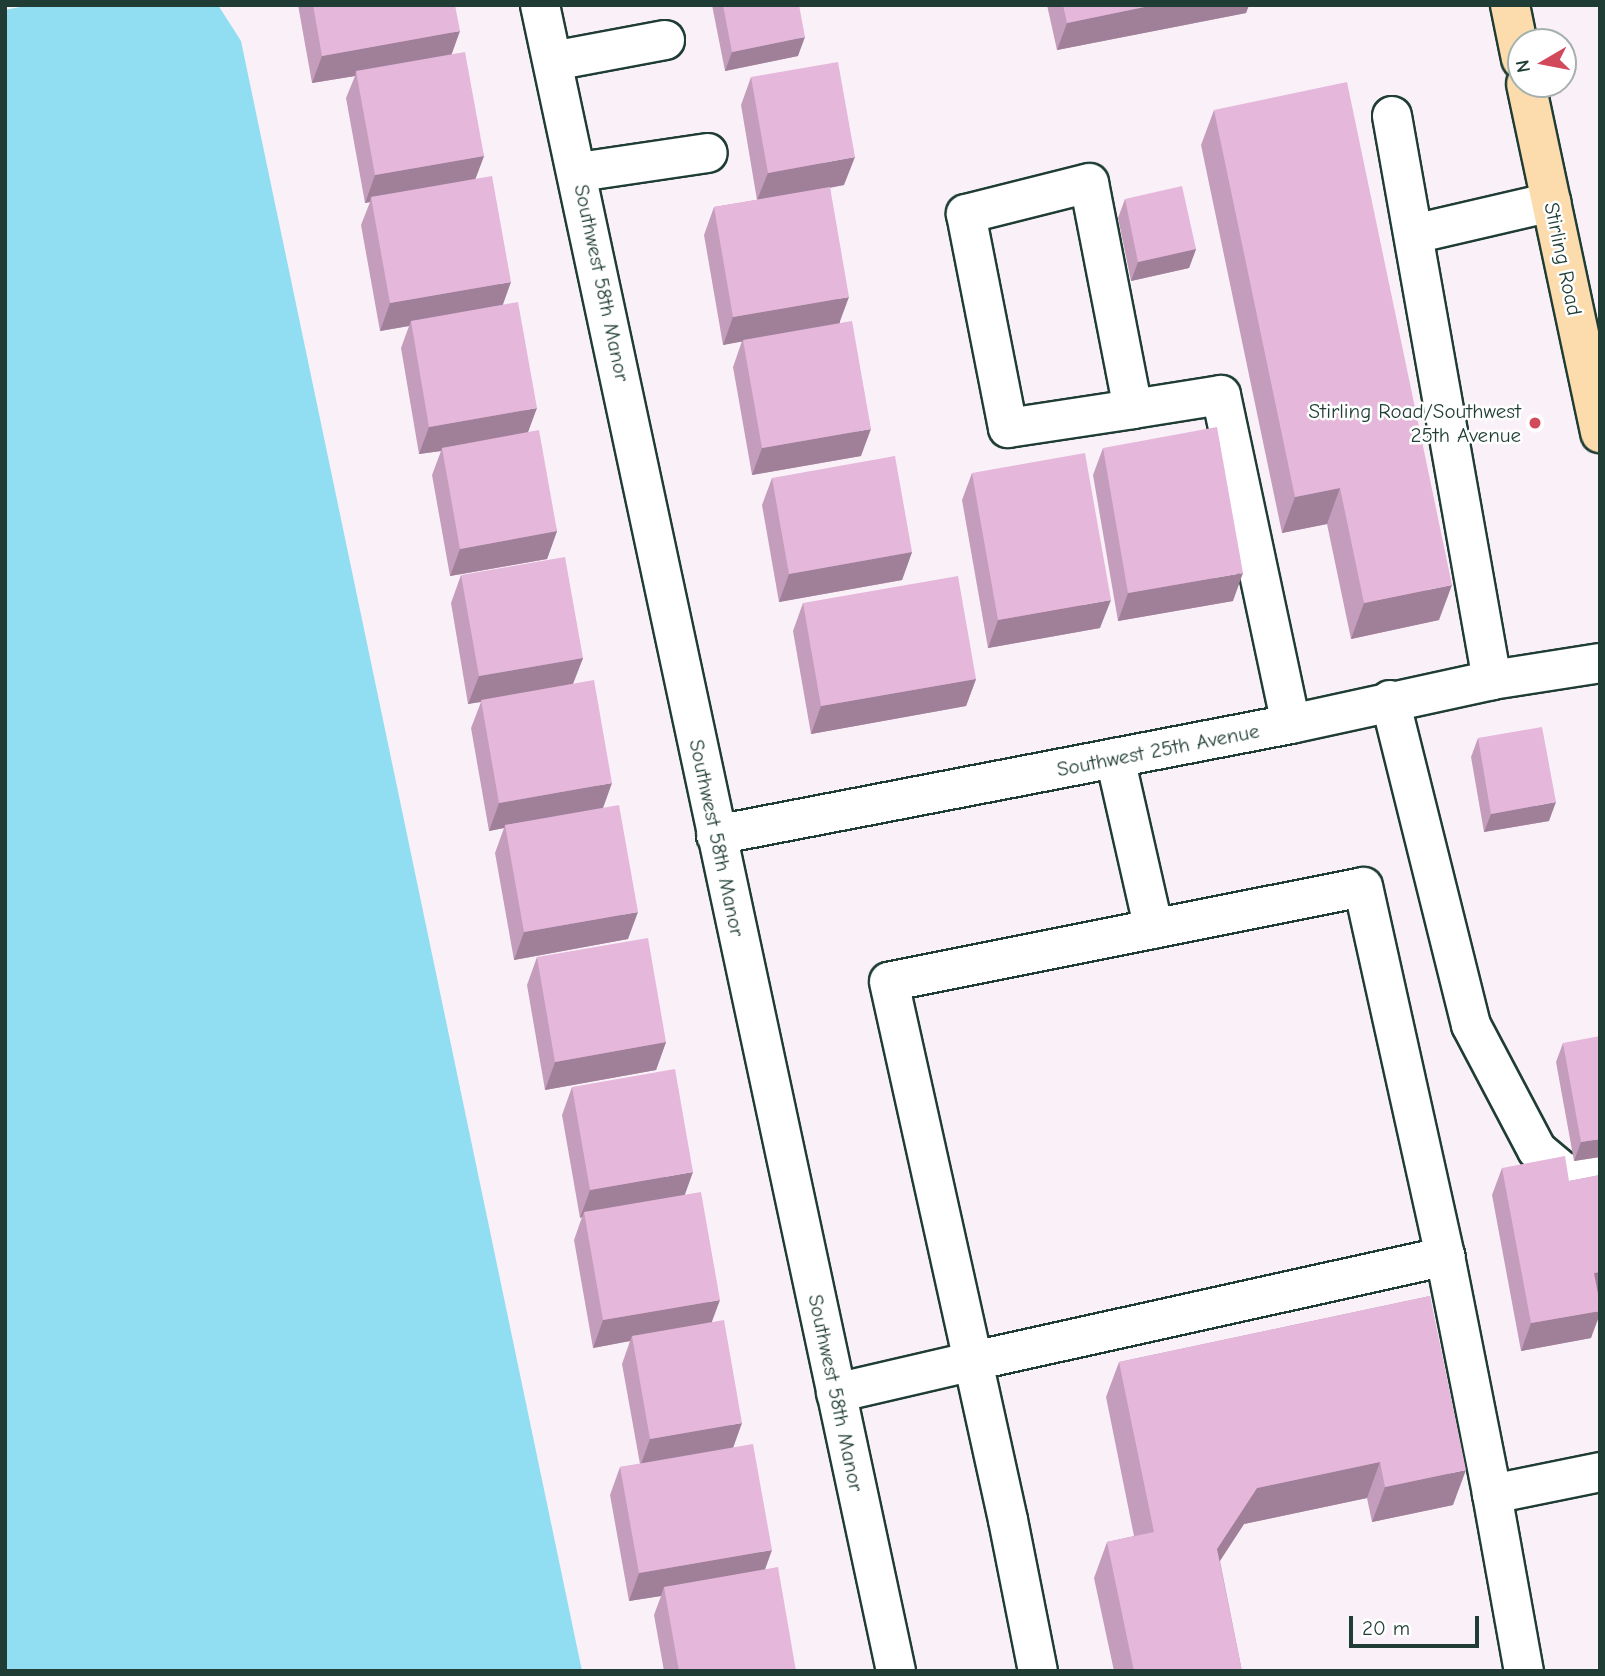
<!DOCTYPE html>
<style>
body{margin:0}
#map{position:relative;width:1605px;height:1676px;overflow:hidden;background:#faf1f8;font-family:"Comic Neue",sans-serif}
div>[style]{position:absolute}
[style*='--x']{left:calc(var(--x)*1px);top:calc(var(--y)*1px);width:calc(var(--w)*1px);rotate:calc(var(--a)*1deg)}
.water>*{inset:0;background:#91ddf1}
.roads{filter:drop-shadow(2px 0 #1f3d34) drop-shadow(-2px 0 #1f3d34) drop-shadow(0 2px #1f3d34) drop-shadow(0 -2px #1f3d34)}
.minor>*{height:38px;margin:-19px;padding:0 19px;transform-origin:19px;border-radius:19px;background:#fff}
.major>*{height:38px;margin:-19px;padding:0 19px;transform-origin:19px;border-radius:19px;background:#fcdcac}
.wall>*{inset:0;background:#c49dbc}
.shaded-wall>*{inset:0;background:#a08099}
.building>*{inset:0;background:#e4b7db}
.dots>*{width:19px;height:19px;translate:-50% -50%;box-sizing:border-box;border:4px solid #fff;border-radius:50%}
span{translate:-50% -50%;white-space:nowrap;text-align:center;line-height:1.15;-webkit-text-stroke:5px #fff;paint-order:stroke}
.street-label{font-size:21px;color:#1f3d34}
.poi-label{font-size:21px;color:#1f3d34}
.right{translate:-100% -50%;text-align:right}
.frame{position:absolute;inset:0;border:7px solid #1f3d34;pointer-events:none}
.north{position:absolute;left:1507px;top:28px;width:70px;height:70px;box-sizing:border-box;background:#fff;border:2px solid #a5b1ae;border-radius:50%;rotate:260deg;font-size:19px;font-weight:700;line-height:28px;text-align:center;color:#1f3d34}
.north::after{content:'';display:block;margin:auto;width:24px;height:32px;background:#d1495b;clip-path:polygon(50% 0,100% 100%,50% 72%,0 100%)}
.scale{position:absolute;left:1349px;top:1616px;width:130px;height:32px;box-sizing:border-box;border:4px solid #1f3d34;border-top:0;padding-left:9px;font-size:21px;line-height:24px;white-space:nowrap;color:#1f3d34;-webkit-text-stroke:5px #fff;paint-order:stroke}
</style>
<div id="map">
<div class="water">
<div style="clip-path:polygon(30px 5px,218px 5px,241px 41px,582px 1671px,5px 1671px,5px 10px)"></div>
</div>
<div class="roads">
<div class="minor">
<div style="--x:540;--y:5;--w:1704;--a:77.94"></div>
<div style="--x:553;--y:61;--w:114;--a:-10.6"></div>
<div style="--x:1392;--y:116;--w:573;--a:79.95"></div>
<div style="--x:579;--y:172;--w:130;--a:-8.4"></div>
<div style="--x:1414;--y:234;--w:141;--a:-13.1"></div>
<div style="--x:1133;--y:409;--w:230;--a:-101"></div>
<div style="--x:1089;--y:183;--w:127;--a:165.9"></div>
<div style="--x:966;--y:214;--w:218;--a:78.9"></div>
<div style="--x:1008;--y:428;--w:126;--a:-8.6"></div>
<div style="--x:1133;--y:409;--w:89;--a:-9"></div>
<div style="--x:1221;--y:395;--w:336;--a:78"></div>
<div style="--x:1390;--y:700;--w:335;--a:76"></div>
<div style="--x:1471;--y:1025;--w:141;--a:62.2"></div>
<div style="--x:1537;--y:1150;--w:39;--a:40"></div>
<div style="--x:1567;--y:1175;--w:34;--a:-12"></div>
<div style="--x:1115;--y:758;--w:175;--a:77.2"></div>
<div style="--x:716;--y:835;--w:586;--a:-10.93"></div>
<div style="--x:1291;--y:724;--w:206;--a:-12.3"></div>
<div style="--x:1492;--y:680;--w:109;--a:-8.9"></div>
<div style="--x:1445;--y:1256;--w:243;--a:78.8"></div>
<div style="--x:1492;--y:1494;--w:110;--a:-11.5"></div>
<div style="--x:836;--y:1393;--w:141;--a:-13.1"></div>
<div style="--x:973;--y:1361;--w:484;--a:-12.5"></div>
<div style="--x:1445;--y:1256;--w:378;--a:-102.5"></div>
<div style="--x:1363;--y:887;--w:483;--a:168.7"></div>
<div style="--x:889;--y:982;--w:388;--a:77.5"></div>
<div style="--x:973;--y:1361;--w:163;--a:77.6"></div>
<div style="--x:1008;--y:1520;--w:154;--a:78.8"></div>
<div style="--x:1492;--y:1494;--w:180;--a:79.8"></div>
</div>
<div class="major">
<div style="--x:1510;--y:5;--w:55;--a:78.5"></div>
<div style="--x:1526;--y:84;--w:357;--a:78"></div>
</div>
</div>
<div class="wall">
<div style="clip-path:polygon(298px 5px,455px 5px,451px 54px,484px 156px,475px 179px,503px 304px,528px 432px,557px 531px,547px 559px,450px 576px,432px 475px,441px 451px,419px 454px,401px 348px,409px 326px,380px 331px,361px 225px,370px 202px,365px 203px,346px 98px,355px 76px,312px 83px)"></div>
<div style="clip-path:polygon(712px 5px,799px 5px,798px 56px,725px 71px)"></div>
<div style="clip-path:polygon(1047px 5px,1249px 5px,1246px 13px,1057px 50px)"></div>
<div style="clip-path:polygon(751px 77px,844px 185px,830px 188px,840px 323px,861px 456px,752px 475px,733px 367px,742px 341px,723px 345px,704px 235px,714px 207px,757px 200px,741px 105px)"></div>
<div style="clip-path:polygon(1214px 110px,1439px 620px,1351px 639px,1327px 524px,1282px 533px,1201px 145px)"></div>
<div style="clip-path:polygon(1125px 199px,1196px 249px,1189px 268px,1131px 281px,1118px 218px)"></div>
<div style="clip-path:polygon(1103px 448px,1233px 601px,1118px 621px,1093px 475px)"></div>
<div style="clip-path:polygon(972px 473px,1100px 628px,988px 648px,962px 500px)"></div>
<div style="clip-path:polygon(772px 478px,912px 552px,902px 580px,779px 602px,762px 505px)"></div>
<div style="clip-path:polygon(461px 575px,583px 658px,573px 684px,603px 808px,628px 939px,514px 960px,495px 853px,504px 828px,489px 831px,471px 728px,481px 702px,468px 704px,451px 603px)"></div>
<div style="clip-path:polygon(803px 603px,976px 679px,966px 706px,811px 734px,793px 631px)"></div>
<div style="clip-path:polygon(1478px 738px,1549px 821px,1484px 832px,1471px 757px)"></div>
<div style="clip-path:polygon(537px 957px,666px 1042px,656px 1070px,545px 1090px,527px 985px)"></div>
<div style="clip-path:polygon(1563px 1043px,1600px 1157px,1574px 1161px,1556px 1062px)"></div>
<div style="clip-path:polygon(572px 1087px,685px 1195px,712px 1322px,733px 1448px,765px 1569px,796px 1671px,664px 1671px,654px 1615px,661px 1596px,629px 1601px,610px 1495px,620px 1467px,640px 1464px,622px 1364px,630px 1341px,593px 1348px,574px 1240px,582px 1217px,580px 1218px,562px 1115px)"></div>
<div style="clip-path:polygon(1502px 1168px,1569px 1181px,1600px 1175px,1600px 1298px,1599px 1298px,1591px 1338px,1521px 1351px,1492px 1195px)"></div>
<div style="clip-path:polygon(1430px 1296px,1453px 1505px,1372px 1522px,1367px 1498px,1244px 1524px,1220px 1561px,1242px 1671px,1114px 1671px,1094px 1578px,1107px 1542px,1134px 1536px,1106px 1397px,1119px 1362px)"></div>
</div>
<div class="shaded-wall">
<div style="clip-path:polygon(1154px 5px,1249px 5px,1246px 13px,1057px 50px,1067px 23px)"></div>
<div style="clip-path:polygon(460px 31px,450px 59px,356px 71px,355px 76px,312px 83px,322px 56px)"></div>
<div style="clip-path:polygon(805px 37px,798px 56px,725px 71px,732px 52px)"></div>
<div style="clip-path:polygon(484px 156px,474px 183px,371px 197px,370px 202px,365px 203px,375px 175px)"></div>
<div style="clip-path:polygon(855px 157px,844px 185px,757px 200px,768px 173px)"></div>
<div style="clip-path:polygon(1196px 249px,1189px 268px,1131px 281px,1138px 262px)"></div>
<div style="clip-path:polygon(511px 282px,501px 310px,411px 321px,409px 326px,380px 331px,390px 303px)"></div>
<div style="clip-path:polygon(849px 297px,839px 324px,723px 345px,733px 317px)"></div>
<div style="clip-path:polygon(537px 408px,527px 435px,442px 448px,441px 451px,419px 454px,429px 427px)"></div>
<div style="clip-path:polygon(871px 429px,861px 456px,752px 475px,762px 448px)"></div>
<div style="clip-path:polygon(1340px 488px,1327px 524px,1282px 533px,1295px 497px)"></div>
<div style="clip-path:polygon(557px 531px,547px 559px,450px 576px,460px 549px)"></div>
<div style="clip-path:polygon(912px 552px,902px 580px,779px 602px,789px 574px)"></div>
<div style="clip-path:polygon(1243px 573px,1233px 601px,1118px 621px,1128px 593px)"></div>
<div style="clip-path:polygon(1452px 585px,1439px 620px,1351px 639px,1364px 603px)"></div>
<div style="clip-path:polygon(1111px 600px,1100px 628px,988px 648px,998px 620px)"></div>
<div style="clip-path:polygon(583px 658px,572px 686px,468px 704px,479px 676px)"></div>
<div style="clip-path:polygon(976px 679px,966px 706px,811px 734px,821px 706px)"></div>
<div style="clip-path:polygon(612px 783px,602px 811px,505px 825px,504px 828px,489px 831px,499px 803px)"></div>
<div style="clip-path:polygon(1556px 802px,1549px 821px,1484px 832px,1491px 814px)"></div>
<div style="clip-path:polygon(638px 912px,628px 939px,514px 960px,524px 932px)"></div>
<div style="clip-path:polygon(666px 1042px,656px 1070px,545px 1090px,555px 1062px)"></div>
<div style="clip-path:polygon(1600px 1139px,1600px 1157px,1574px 1161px,1581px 1142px)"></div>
<div style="clip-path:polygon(693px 1172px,683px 1200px,584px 1212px,582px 1217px,580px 1218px,590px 1190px)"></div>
<div style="clip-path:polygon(1600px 1272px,1600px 1298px,1584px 1301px,1594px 1273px)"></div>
<div style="clip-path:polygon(720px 1300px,710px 1327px,632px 1336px,630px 1341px,593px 1348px,603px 1320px)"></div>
<div style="clip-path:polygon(1600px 1311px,1600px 1314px,1591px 1338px,1521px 1351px,1531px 1323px)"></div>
<div style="clip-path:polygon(742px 1423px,732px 1451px,640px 1467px,650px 1439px)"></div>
<div style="clip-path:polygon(1380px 1462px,1367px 1498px,1244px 1524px,1204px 1585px,1217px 1549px,1257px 1488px)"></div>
<div style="clip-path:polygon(1466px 1470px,1453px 1505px,1372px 1522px,1385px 1487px)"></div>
<div style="clip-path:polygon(772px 1550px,762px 1578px,664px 1587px,661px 1596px,629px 1601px,639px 1573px)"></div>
</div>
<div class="building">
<div style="clip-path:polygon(313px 5px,455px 5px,460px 31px,322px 56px)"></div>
<div style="clip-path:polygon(723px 5px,799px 5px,805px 37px,732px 52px)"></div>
<div style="clip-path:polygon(1063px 5px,1154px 5px,1067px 23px)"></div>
<div style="clip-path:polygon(465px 52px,484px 156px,375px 175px,356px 71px)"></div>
<div style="clip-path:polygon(838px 62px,855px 157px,768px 173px,751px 77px)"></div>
<div style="clip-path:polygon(1347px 82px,1452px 585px,1364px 603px,1340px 488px,1295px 497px,1214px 110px)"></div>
<div style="clip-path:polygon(492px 176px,511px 282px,390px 303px,371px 197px)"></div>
<div style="clip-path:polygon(1182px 186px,1196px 249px,1138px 262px,1125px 199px)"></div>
<div style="clip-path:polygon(830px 187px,849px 297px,733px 317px,714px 207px)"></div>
<div style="clip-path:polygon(518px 302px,537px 408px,429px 427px,411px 321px)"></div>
<div style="clip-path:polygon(852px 321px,871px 429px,762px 448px,743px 340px)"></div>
<div style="clip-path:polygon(1217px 427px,1243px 573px,1128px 593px,1103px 448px)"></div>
<div style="clip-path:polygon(539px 430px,557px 531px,460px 549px,442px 448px)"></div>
<div style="clip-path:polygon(1085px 453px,1111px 600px,998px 620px,972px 473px)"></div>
<div style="clip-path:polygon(895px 456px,912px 552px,789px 574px,772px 478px)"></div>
<div style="clip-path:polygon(565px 557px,583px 658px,479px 676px,461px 575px)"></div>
<div style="clip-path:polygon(958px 576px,976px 679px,821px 706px,803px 603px)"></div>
<div style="clip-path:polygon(594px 680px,612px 783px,499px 803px,481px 700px)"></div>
<div style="clip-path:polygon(1542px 727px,1556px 802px,1491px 814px,1478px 738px)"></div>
<div style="clip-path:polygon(619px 805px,638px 912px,524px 932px,505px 825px)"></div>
<div style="clip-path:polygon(648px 938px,666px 1042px,555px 1062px,537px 957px)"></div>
<div style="clip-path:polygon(1600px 1036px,1600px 1139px,1581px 1142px,1563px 1043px)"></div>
<div style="clip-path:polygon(675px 1069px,693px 1172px,590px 1190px,572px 1087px)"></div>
<div style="clip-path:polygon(1565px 1156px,1569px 1181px,1600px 1175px,1600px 1272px,1594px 1273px,1600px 1304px,1600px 1311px,1531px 1323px,1502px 1168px)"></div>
<div style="clip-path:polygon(701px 1192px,720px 1300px,603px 1320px,584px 1212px)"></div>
<div style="clip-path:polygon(1430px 1296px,1466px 1470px,1385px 1487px,1380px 1462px,1257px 1488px,1217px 1549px,1242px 1671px,1134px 1671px,1107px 1542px,1154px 1532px,1119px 1362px)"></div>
<div style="clip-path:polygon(724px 1320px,742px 1423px,650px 1439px,632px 1336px)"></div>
<div style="clip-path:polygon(753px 1444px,772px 1550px,639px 1573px,620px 1467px)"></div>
<div style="clip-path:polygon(778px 1567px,796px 1671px,679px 1671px,664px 1587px)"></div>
</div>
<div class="dots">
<div style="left:1535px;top:423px;background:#d1495b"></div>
</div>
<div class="street-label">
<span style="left:1563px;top:259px;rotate:78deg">Stirling Road</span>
<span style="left:602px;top:283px;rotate:78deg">Southwest 58th Manor</span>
<span style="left:1158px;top:750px;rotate:-11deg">Southwest 25th Avenue</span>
<span style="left:717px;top:838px;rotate:78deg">Southwest 58th Manor</span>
<span style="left:836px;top:1393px;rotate:78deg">Southwest 58th Manor</span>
</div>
<div class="poi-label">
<span class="right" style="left:1521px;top:423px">Stirling Road/Southwest<br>25th Avenue</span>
</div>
<div class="frame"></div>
<div class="north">N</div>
<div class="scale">20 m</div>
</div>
